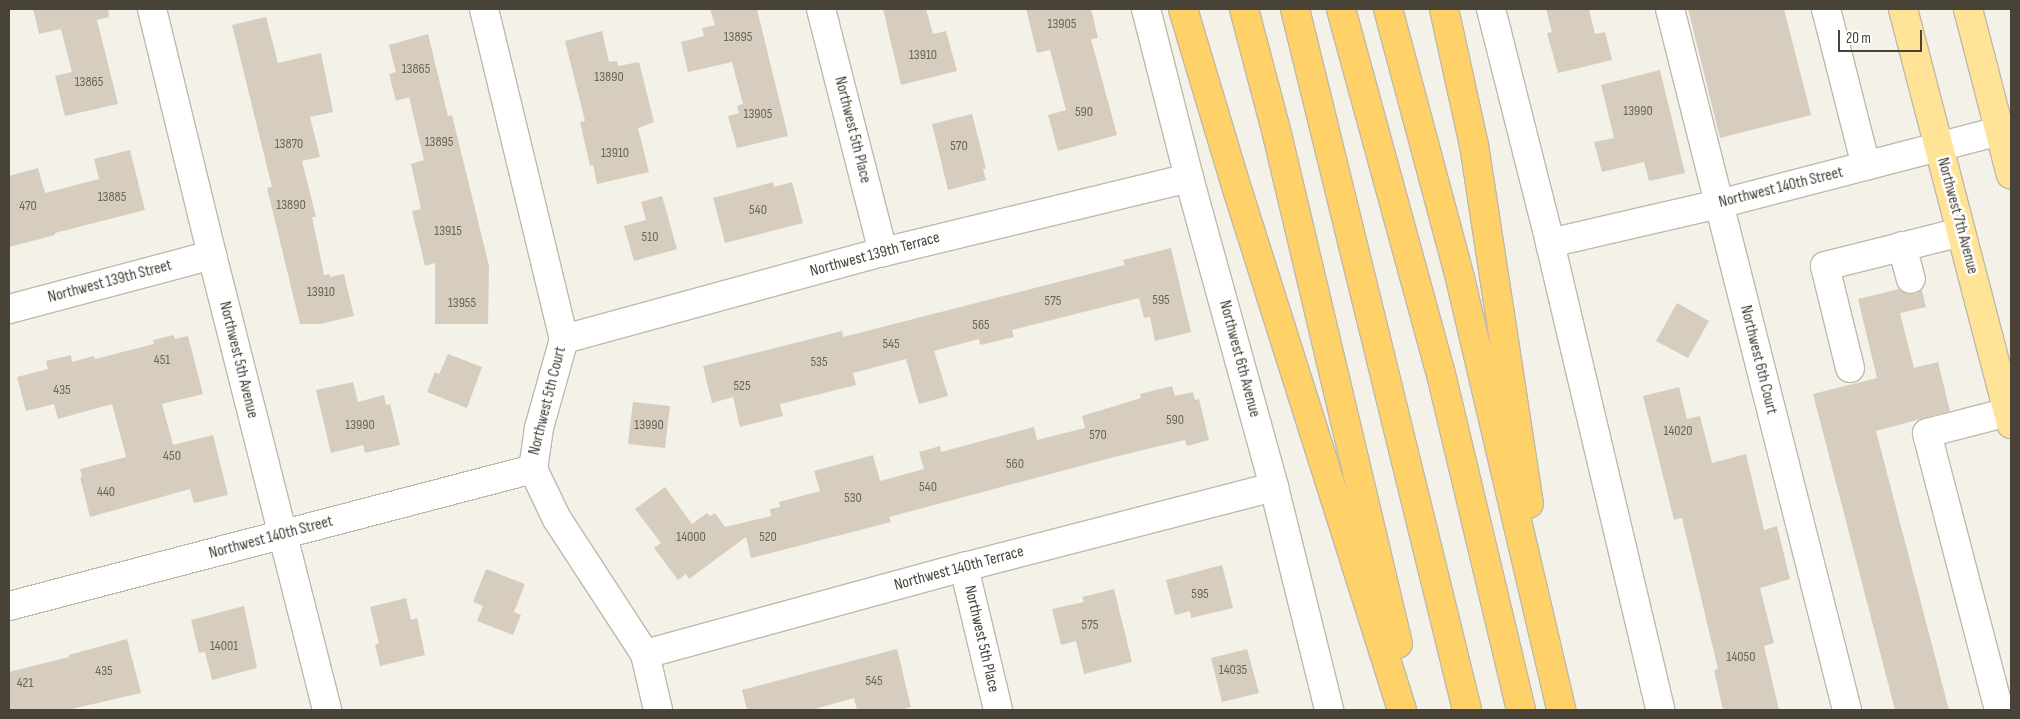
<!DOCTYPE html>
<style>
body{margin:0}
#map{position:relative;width:2020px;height:719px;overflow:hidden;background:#f4f1e9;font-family:"Sofia Sans Condensed",sans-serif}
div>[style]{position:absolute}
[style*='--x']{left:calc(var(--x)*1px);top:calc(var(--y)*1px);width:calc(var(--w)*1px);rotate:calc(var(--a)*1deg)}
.building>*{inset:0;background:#d6cdbe}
.roads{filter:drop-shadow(1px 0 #c0b9ab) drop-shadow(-1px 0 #c0b9ab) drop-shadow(0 1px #c0b9ab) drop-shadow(0 -1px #c0b9ab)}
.minor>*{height:28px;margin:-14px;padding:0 14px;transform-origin:14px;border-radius:14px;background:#fff}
.major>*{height:28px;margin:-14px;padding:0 14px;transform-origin:14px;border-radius:14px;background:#ffe497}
.highway>*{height:28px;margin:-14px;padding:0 14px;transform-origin:14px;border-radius:14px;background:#ffd169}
span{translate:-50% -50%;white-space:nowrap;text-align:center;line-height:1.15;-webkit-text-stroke:5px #fff;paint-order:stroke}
.number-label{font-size:14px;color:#6c6559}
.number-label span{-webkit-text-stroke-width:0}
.street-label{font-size:16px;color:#484237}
.frame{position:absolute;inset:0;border:10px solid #484237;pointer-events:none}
.scale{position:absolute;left:1838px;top:30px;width:84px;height:22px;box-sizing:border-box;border:2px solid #484237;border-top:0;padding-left:6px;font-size:15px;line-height:18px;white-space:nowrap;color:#484237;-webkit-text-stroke:4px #fff;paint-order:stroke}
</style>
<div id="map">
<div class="building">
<div style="clip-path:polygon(33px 9px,108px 9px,109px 17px,97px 20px,118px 104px,65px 116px,55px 76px,72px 72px,61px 29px,39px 34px)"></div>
<div style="clip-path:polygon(710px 9px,757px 9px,788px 136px,737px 148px,728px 116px,739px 113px,737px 106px,743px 104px,732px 62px,688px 72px,681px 42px,704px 36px,702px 28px,715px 25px)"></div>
<div style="clip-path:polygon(883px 9px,926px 9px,933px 34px,946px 31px,957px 71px,901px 85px)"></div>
<div style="clip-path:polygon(1026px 9px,1091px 9px,1098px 38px,1091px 39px,1117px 135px,1058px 151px,1048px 115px,1066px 110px,1050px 50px,1037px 53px)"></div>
<div style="clip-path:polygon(1546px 9px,1589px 9px,1595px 34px,1605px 32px,1612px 60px,1558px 73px,1547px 33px,1552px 32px)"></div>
<div style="clip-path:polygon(1688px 9px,1784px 9px,1811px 115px,1720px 138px)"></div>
<div style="clip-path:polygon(266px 17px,278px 63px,321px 53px,333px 112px,310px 117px,320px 157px,302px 161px,316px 217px,312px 217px,324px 275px,330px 274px,330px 277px,344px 274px,354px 316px,320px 324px,300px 324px,267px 188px,272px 187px,232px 25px)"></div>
<div style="clip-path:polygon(602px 31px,609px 62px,617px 61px,618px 66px,639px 62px,654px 122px,638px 128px,649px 172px,597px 184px,593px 165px,590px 166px,580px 122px,585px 121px,565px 41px)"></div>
<div style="clip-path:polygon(428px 34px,448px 116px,452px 115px,489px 266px,488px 324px,435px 324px,435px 263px,425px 266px,412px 211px,421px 209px,411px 164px,424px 160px,409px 97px,396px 101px,389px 74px,396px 72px,389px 45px)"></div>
<div style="clip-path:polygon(1660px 70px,1685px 173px,1649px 181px,1644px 162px,1602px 172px,1594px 142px,1614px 138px,1601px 85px)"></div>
<div style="clip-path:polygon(972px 114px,986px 169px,983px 169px,986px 180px,948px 190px,932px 124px)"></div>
<div style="clip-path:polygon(130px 150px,145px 210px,55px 233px,55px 235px,9px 247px,9px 176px,38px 168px,45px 193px,99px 179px,94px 159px)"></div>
<div style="clip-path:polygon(773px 182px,774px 187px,792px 182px,803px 223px,725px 243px,713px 198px)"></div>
<div style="clip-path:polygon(662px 196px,677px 249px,634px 261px,624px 226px,646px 220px,641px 202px)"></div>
<div style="clip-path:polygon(1171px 248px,1191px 332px,1155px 341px,1150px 317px,1144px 318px,1139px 298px,1012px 330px,1014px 337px,980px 345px,979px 339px,934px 351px,948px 396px,919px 404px,906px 359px,853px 373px,856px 385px,780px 404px,783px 416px,740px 427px,733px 397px,712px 403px,703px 366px,842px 331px,843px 337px,1125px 265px,1123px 260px)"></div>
<div style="clip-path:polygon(1899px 289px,1908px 294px,1916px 294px,1922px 290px,1926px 307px,1900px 313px,1914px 368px,1938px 362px,1950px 411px,1876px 431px,1949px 710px,1895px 710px,1813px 394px,1877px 378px,1858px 299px)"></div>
<div style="clip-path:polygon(1677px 303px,1709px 321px,1688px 358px,1656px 341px)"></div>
<div style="clip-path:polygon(174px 335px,175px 339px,188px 336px,203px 394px,162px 404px,173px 445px,213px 435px,228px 495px,194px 503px,190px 489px,90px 517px,80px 477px,82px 477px,80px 469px,126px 457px,112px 404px,58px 419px,54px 404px,26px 411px,17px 377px,48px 369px,46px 361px,71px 355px,72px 362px,94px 356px,95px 359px,154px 344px,153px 340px)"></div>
<div style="clip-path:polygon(448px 354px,482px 367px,467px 408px,427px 392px,435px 372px,439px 374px)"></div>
<div style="clip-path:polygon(353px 382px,358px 402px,384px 395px,386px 405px,390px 404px,400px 445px,365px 453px,363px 445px,331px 453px,316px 390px)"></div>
<div style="clip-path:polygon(1172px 386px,1175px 396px,1193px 392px,1195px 400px,1199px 399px,1209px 440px,1187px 446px,1185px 440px,1114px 457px,889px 517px,891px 522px,751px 558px,746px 537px,689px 579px,686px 574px,678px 580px,654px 548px,661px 543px,635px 509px,665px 487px,692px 524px,707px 513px,710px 516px,715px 513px,725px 527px,771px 516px,770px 509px,780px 507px,779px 502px,820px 491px,814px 471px,873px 455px,880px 481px,924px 469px,919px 452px,940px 446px,941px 452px,1034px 427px,1037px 440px,1085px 428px,1082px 416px,1141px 398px,1140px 394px)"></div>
<div style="clip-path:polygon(1679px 387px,1687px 419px,1700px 416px,1712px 463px,1746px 454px,1764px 530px,1777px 526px,1790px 579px,1760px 588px,1774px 643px,1764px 646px,1779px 710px,1723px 710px,1714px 670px,1718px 669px,1682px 518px,1674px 520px,1643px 396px)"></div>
<div style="clip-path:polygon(633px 402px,670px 406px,665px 448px,628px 444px)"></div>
<div style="clip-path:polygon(1222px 565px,1233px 608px,1191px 618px,1190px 611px,1175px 615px,1166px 580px)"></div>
<div style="clip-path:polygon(486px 569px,525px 584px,514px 612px,521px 615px,513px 635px,477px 621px,483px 606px,473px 602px)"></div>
<div style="clip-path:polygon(1114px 589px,1132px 662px,1084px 674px,1076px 641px,1061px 645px,1052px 609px,1084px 602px,1082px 597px)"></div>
<div style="clip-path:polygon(406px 598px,411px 620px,417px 618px,425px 655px,380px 666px,375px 644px,379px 644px,370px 607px)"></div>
<div style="clip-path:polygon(244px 606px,257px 668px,212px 680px,205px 652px,199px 653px,191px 620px)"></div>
<div style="clip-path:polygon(127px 639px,141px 693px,67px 710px,9px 710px,9px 672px,69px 657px,69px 655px)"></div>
<div style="clip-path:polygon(897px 649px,911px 707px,899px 710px,857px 710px,854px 698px,811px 710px,747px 710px,742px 690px)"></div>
<div style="clip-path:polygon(1247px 649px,1259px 693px,1222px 702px,1211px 658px)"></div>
</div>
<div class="roads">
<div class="minor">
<div style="--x:152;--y:9;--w:253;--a:76.3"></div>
<div style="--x:212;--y:255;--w:469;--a:75.8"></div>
<div style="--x:484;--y:9;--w:340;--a:76.4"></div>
<div style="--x:564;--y:339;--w:92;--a:105.7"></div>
<div style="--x:539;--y:428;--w:41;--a:98.3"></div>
<div style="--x:533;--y:469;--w:55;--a:64.4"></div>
<div style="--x:557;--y:519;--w:161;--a:56.9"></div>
<div style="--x:645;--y:654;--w:57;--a:76.9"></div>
<div style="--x:821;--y:9;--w:251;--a:75.7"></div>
<div style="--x:1146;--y:9;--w:174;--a:75.7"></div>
<div style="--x:1189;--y:178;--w:320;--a:74.6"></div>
<div style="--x:1274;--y:487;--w:230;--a:76.1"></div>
<div style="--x:1491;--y:9;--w:241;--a:75.8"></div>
<div style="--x:1550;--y:243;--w:480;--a:76.7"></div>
<div style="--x:1670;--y:9;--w:723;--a:75.83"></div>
<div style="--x:1826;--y:9;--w:162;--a:75.7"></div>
<div style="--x:1550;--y:243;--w:173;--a:-13"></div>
<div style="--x:1719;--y:204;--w:302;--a:-14.6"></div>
<div style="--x:1902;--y:246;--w:34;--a:75"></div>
<div style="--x:9;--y:309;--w:210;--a:-14.9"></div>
<div style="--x:564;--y:339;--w:331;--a:-15.3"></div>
<div style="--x:883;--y:252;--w:315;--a:-13.6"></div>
<div style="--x:1850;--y:368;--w:105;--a:-103.8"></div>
<div style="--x:1825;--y:266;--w:140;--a:-14"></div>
<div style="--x:964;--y:567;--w:147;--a:76.6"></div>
<div style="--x:9;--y:606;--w:542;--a:-14.65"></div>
<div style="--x:645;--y:654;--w:331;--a:-15.3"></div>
<div style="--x:964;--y:567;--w:320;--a:-14.5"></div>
<div style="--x:1999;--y:710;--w:286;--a:-104.6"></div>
<div style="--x:1927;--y:433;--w:84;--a:-14.5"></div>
</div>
<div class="major">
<div style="--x:1903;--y:9;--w:429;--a:75.4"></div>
<div style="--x:1968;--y:9;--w:171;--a:75.5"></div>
</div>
<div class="highway">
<div style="--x:1183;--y:9;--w:191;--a:73.3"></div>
<div style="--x:1238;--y:192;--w:543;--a:72.43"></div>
<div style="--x:1244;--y:9;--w:125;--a:75.2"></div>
<div style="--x:1276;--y:130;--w:528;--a:76.65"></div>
<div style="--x:1295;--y:9;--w:722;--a:76.21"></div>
<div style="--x:1341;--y:9;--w:374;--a:74.7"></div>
<div style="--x:1440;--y:370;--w:350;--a:76.6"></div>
<div style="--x:1388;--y:9;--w:278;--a:75"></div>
<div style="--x:1460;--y:278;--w:444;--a:76.8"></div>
<div style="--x:1444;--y:9;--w:139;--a:77.6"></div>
<div style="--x:1474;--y:145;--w:363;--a:81.3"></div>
</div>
</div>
<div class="number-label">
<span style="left:1062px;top:24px">13905</span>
<span style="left:738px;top:37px">13895</span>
<span style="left:923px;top:55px">13910</span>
<span style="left:416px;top:69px">13865</span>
<span style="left:609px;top:77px">13890</span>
<span style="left:89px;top:82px">13865</span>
<span style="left:1638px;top:111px">13990</span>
<span style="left:1084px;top:112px">590</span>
<span style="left:758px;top:114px">13905</span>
<span style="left:439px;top:142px">13895</span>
<span style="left:289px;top:144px">13870</span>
<span style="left:959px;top:146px">570</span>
<span style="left:615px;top:153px">13910</span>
<span style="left:112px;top:197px">13885</span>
<span style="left:291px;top:205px">13890</span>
<span style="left:28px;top:206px">470</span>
<span style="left:758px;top:210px">540</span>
<span style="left:448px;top:231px">13915</span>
<span style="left:650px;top:237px">510</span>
<span style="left:321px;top:292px">13910</span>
<span style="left:1161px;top:300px">595</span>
<span style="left:1053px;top:301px">575</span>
<span style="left:462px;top:303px">13955</span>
<span style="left:981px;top:325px">565</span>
<span style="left:891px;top:344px">545</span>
<span style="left:162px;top:360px">451</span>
<span style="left:819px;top:362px">535</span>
<span style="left:742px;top:386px">525</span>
<span style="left:62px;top:390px">435</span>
<span style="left:1175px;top:420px">590</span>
<span style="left:360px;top:425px">13990</span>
<span style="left:649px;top:425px">13990</span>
<span style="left:1678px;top:431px">14020</span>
<span style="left:1098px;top:435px">570</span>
<span style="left:172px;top:456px">450</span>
<span style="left:1015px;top:464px">560</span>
<span style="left:928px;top:487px">540</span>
<span style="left:106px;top:492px">440</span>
<span style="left:853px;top:498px">530</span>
<span style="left:691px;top:537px">14000</span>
<span style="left:768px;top:537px">520</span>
<span style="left:1200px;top:594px">595</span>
<span style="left:1090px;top:625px">575</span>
<span style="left:224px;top:646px">14001</span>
<span style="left:1741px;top:657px">14050</span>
<span style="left:1233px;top:670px">14035</span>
<span style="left:104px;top:671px">435</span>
<span style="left:874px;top:681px">545</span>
<span style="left:25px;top:683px">421</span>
</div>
<div class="street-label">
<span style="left:852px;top:130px;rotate:76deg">Northwest 5th Place</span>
<span style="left:1781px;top:188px;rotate:-14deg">Northwest 140th Street</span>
<span style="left:1957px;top:216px;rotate:75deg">Northwest 7th Avenue</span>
<span style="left:875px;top:255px;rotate:-15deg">Northwest 139th Terrace</span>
<span style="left:110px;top:282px;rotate:-15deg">Northwest 139th Street</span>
<span style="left:1239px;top:359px;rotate:75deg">Northwest 6th Avenue</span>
<span style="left:238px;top:360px;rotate:76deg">Northwest 5th Avenue</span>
<span style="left:1758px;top:360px;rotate:76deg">Northwest 6th Court</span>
<span style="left:548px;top:401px;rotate:-76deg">Northwest 5th Court</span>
<span style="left:271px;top:538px;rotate:-15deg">Northwest 140th Street</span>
<span style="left:959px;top:569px;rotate:-15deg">Northwest 140th Terrace</span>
<span style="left:981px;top:639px;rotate:77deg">Northwest 5th Place</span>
</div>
<div class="frame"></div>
<div class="scale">20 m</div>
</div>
